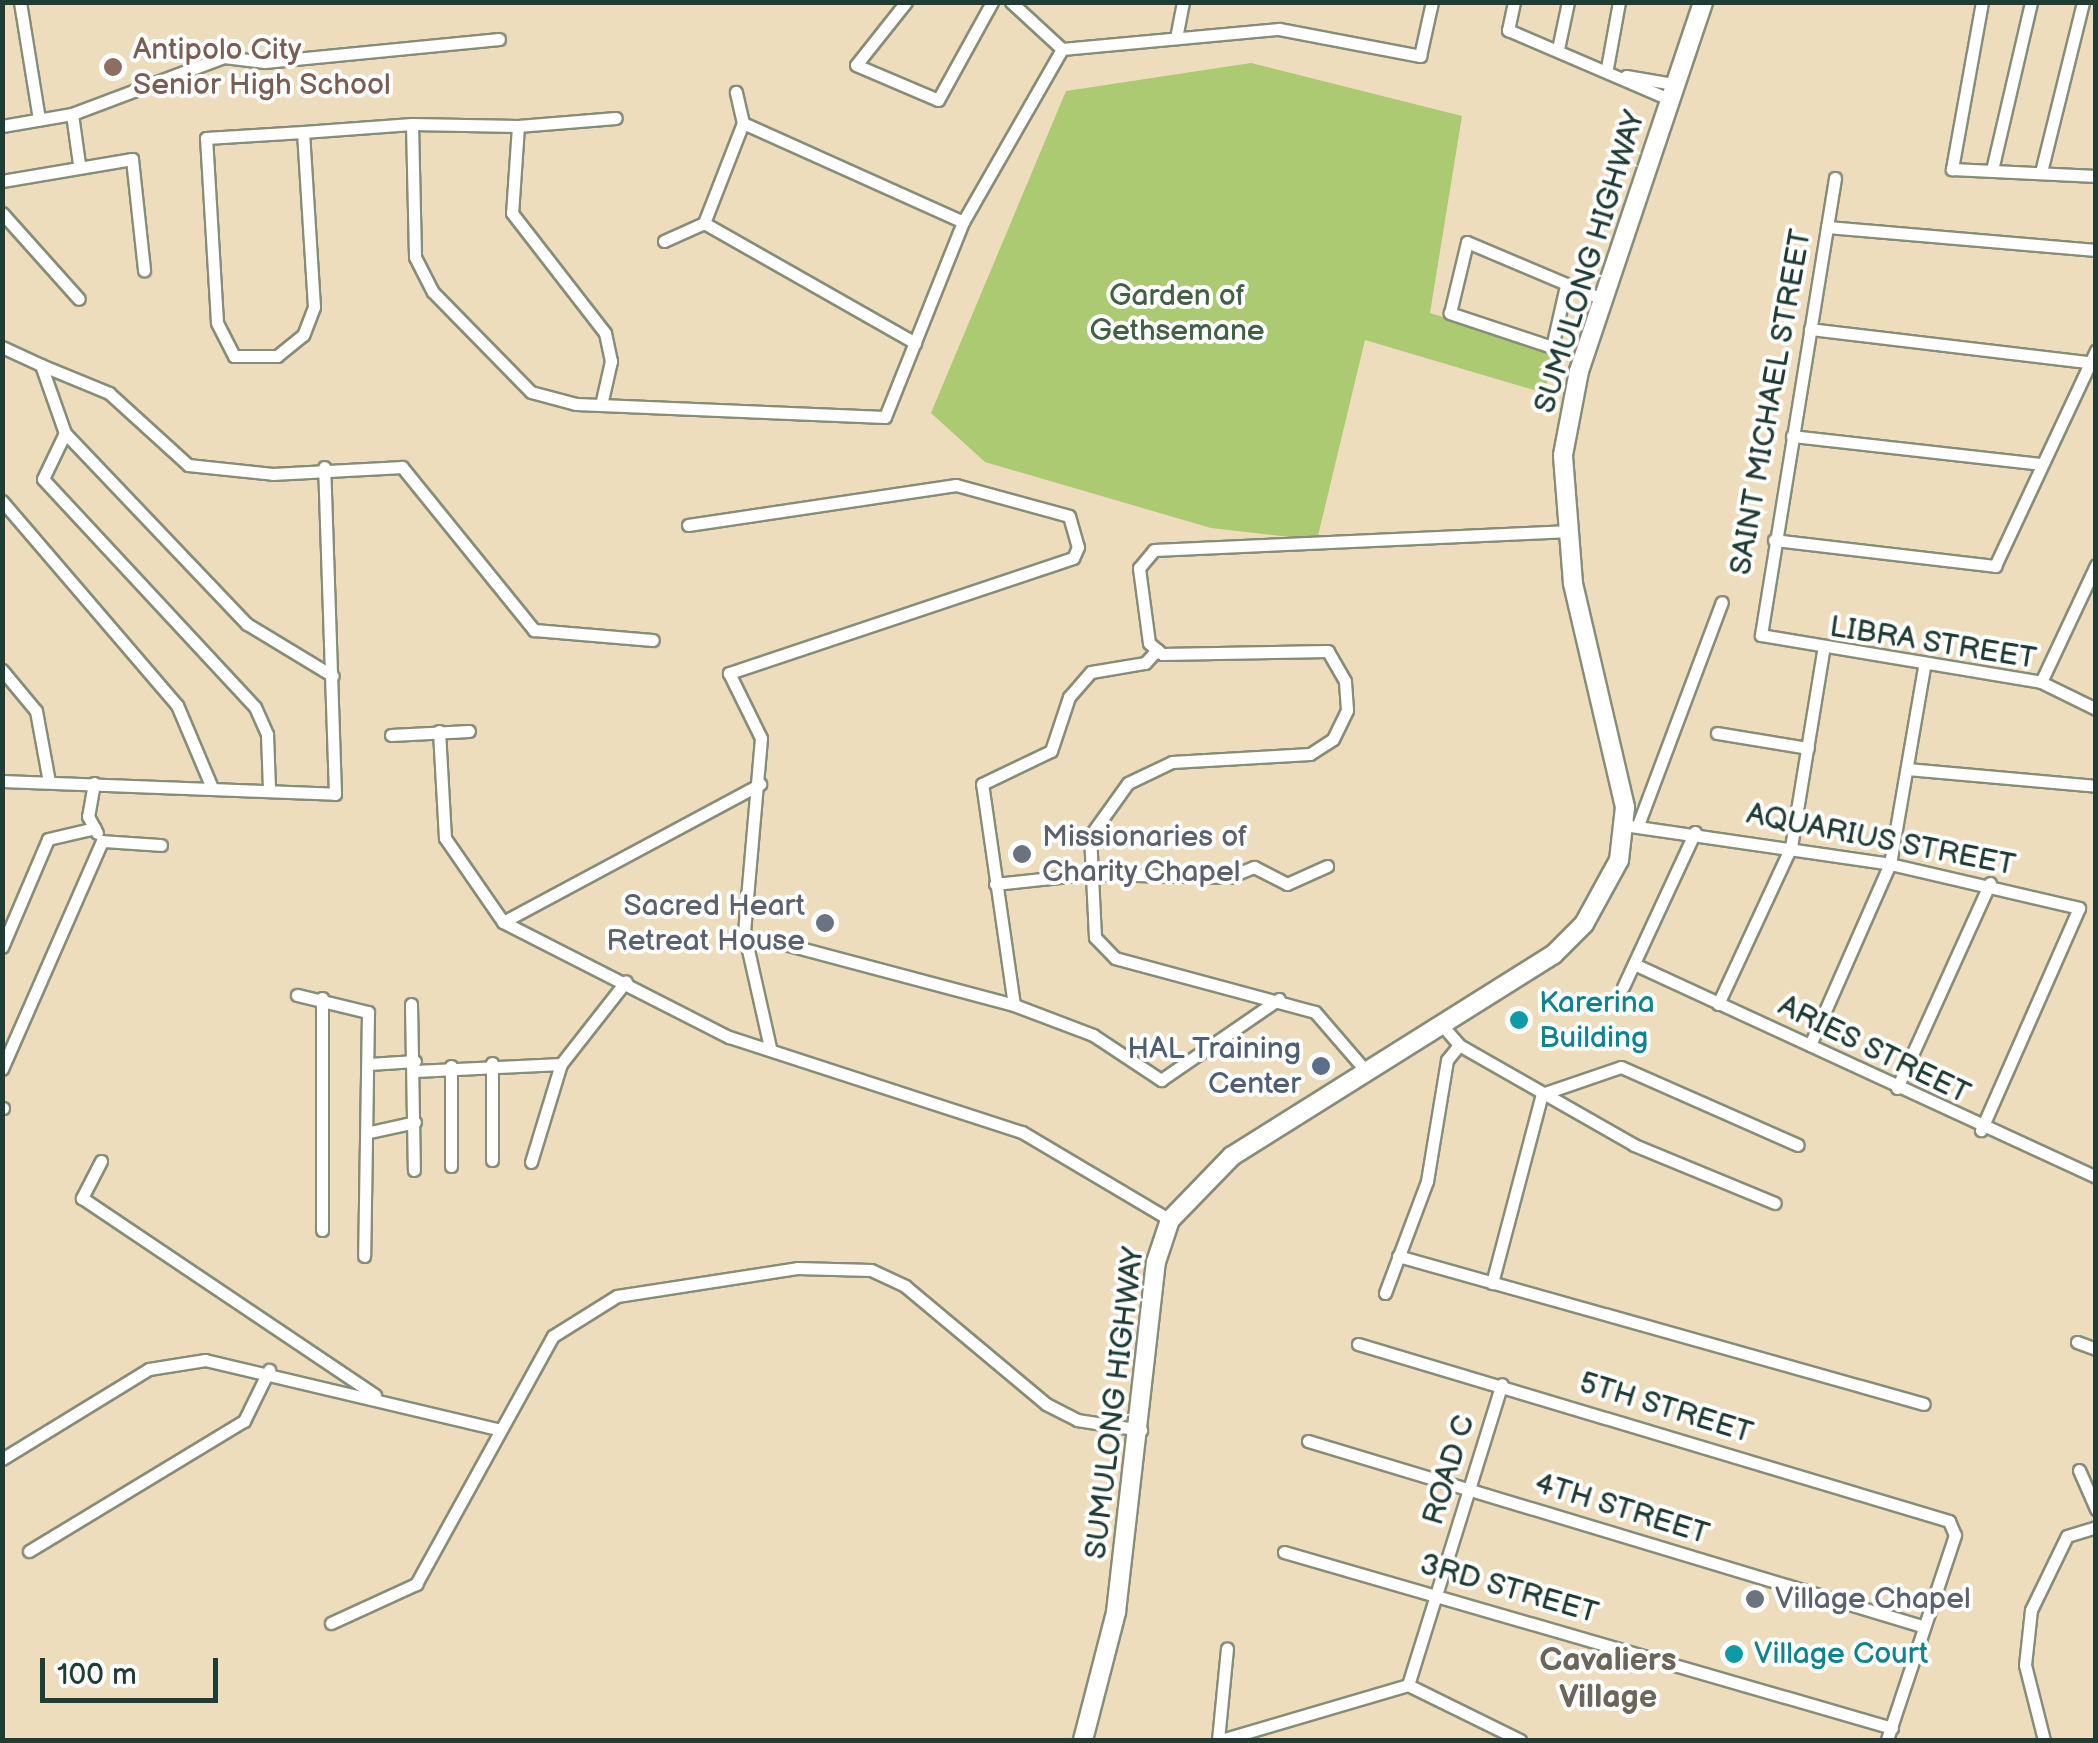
<!DOCTYPE html>
<style>
body{margin:0}
#map{position:relative;width:2098px;height:1743px;overflow:hidden;background:#eeddbc;font-family:"Balsamiq Sans",sans-serif}
div>[style]{position:absolute}
[style*='--x']{left:calc(var(--x)*1px);top:calc(var(--y)*1px);width:calc(var(--w)*1px);rotate:calc(var(--a)*1deg)}
.green>*{inset:0;background:#acca71}
.roads{filter:drop-shadow(2px 0 #868d78) drop-shadow(-2px 0 #868d78) drop-shadow(0 2px #868d78) drop-shadow(0 -2px #868d78)}
.minor>*{height:11px;margin:-5.5px;padding:0 5.5px;transform-origin:5.5px;border-radius:5.5px;background:#fff}
.primary>*{height:18px;margin:-9px;padding:0 9px;transform-origin:9px;border-radius:9px;background:#fff}
.dots>*{width:28px;height:28px;translate:-50% -50%;box-sizing:border-box;border:5px solid #fff;border-radius:50%}
span{translate:-50% -50%;white-space:nowrap;text-align:center;line-height:1.15;-webkit-text-stroke:8px #fff;paint-order:stroke}
.education-label{font-size:30px;color:#785e54}
.left{translate:0 -50%;text-align:left}
.street-label{font-size:30px;color:#1f3d34}
.park-label{font-size:30px;color:#426043}
.worship-label{font-size:30px;color:#5b616d}
.right{translate:-100% -50%;text-align:right}
.culture-label{font-size:30px;color:#0d838f}
.service-label{font-size:30px;color:#4e5e75}
.neighbourhood-label{font-size:32px;color:#6b655a;font-weight:700}
.frame{position:absolute;inset:0;border:5px solid #1f3d34;pointer-events:none}
.scale{position:absolute;left:40px;top:1658px;width:178px;height:45px;box-sizing:border-box;border:5px solid #1f3d34;border-top:0;padding-left:12px;font-size:30px;line-height:35px;white-space:nowrap;color:#1f3d34;-webkit-text-stroke:8px #fff;paint-order:stroke}
</style>
<div id="map">
<div class="green">
<div style="clip-path:polygon(1251px 63px,1462px 116px,1430px 313px,1555px 352px,1544px 393px,1365px 340px,1317px 540px,1211px 528px,985px 462px,931px 413px,1066px 91px)"></div>
</div>
<div class="roads">
<div class="minor">
<div style="--x:20;--y:2;--w:119;--a:80.8"></div>
<div style="--x:906;--y:2;--w:80;--a:128.4"></div>
<div style="--x:856;--y:65;--w:89;--a:23.1"></div>
<div style="--x:938;--y:100;--w:112;--a:-61.1"></div>
<div style="--x:1011;--y:2;--w:69;--a:42.7"></div>
<div style="--x:1514;--y:2;--w:29;--a:102"></div>
<div style="--x:1508;--y:30;--w:175;--a:23.2"></div>
<div style="--x:1982;--y:2;--w:170;--a:100.2"></div>
<div style="--x:1952;--y:169;--w:144;--a:2.8"></div>
<div style="--x:1176;--y:38;--w:37;--a:-79"></div>
<div style="--x:1558;--y:49;--w:48;--a:-78"></div>
<div style="--x:1607;--y:68;--w:67;--a:-79.7"></div>
<div style="--x:1626;--y:76;--w:49;--a:9.5"></div>
<div style="--x:72;--y:114;--w:50;--a:82"></div>
<div style="--x:743;--y:123;--w:241;--a:24.2"></div>
<div style="--x:412;--y:124;--w:133;--a:88.7"></div>
<div style="--x:415;--y:257;--w:39;--a:63"></div>
<div style="--x:433;--y:292;--w:140;--a:45.6"></div>
<div style="--x:531;--y:392;--w:47;--a:14.9"></div>
<div style="--x:576;--y:404;--w:309;--a:2.4"></div>
<div style="--x:885;--y:417;--w:210;--a:-68.2"></div>
<div style="--x:963;--y:222;--w:199;--a:-60.2"></div>
<div style="--x:1062;--y:49;--w:218;--a:-5.3"></div>
<div style="--x:1279;--y:29;--w:144;--a:10.8"></div>
<div style="--x:1420;--y:56;--w:55;--a:-77.5"></div>
<div style="--x:2;--y:126;--w:71;--a:-9.7"></div>
<div style="--x:72;--y:114;--w:162;--a:-20.6"></div>
<div style="--x:224;--y:57;--w:41;--a:7"></div>
<div style="--x:265;--y:62;--w:235;--a:-5.6"></div>
<div style="--x:518;--y:126;--w:87;--a:93.9"></div>
<div style="--x:512;--y:213;--w:152;--a:52.2"></div>
<div style="--x:605;--y:333;--w:29;--a:78"></div>
<div style="--x:611;--y:361;--w:45;--a:102.8"></div>
<div style="--x:303;--y:132;--w:175;--a:86.4"></div>
<div style="--x:314;--y:307;--w:30;--a:111"></div>
<div style="--x:303;--y:335;--w:33;--a:141"></div>
<div style="--x:277;--y:356;--w:43;--a:180"></div>
<div style="--x:234;--y:356;--w:38;--a:-117"></div>
<div style="--x:217;--y:322;--w:184;--a:-93.4"></div>
<div style="--x:206;--y:138;--w:97;--a:-3.5"></div>
<div style="--x:303;--y:132;--w:109;--a:-4.2"></div>
<div style="--x:412;--y:124;--w:106;--a:1.1"></div>
<div style="--x:518;--y:126;--w:98;--a:-4.7"></div>
<div style="--x:1992;--y:170;--w:172;--a:-76.9"></div>
<div style="--x:2041;--y:172;--w:175;--a:-76.1"></div>
<div style="--x:1835;--y:178;--w:463;--a:99.2"></div>
<div style="--x:1761;--y:635;--w:284;--a:9.5"></div>
<div style="--x:2041;--y:682;--w:61;--a:26.1"></div>
<div style="--x:2;--y:181;--w:132;--a:-9.6"></div>
<div style="--x:132;--y:159;--w:112;--a:83.8"></div>
<div style="--x:2;--y:213;--w:115;--a:48.2"></div>
<div style="--x:704;--y:223;--w:243;--a:29.6"></div>
<div style="--x:1827;--y:227;--w:270;--a:4.9"></div>
<div style="--x:664;--y:241;--w:44;--a:-24.2"></div>
<div style="--x:704;--y:223;--w:107;--a:-68.7"></div>
<div style="--x:743;--y:123;--w:32;--a:-103"></div>
<div style="--x:1565;--y:290;--w:58;--a:102.8"></div>
<div style="--x:1552;--y:347;--w:108;--a:-161.6"></div>
<div style="--x:1450;--y:313;--w:73;--a:-76.5"></div>
<div style="--x:1467;--y:242;--w:147;--a:22.9"></div>
<div style="--x:1810;--y:329;--w:288;--a:6.8"></div>
<div style="--x:2;--y:347;--w:43;--a:24.8"></div>
<div style="--x:41;--y:365;--w:72;--a:70.6"></div>
<div style="--x:65;--y:433;--w:264;--a:46.4"></div>
<div style="--x:247;--y:624;--w:100;--a:31.2"></div>
<div style="--x:41;--y:365;--w:74;--a:22.4"></div>
<div style="--x:109;--y:393;--w:107;--a:42.3"></div>
<div style="--x:188;--y:465;--w:85;--a:6"></div>
<div style="--x:273;--y:474;--w:129;--a:-3.1"></div>
<div style="--x:402;--y:467;--w:210;--a:51"></div>
<div style="--x:534;--y:630;--w:119;--a:4.8"></div>
<div style="--x:65;--y:433;--w:51;--a:115.6"></div>
<div style="--x:43;--y:479;--w:311;--a:47.1"></div>
<div style="--x:255;--y:707;--w:30;--a:66"></div>
<div style="--x:267;--y:734;--w:54;--a:87.9"></div>
<div style="--x:1792;--y:436;--w:251;--a:6.4"></div>
<div style="--x:2;--y:501;--w:269;--a:49.4"></div>
<div style="--x:177;--y:705;--w:90;--a:67.1"></div>
<div style="--x:688;--y:525;--w:271;--a:-8.5"></div>
<div style="--x:956;--y:485;--w:117;--a:15.3"></div>
<div style="--x:1069;--y:516;--w:32;--a:74"></div>
<div style="--x:1078;--y:547;--w:12;--a:114"></div>
<div style="--x:1073;--y:558;--w:363;--a:161.5"></div>
<div style="--x:729;--y:673;--w:72;--a:63.8"></div>
<div style="--x:761;--y:738;--w:195;--a:95"></div>
<div style="--x:744;--y:932;--w:118;--a:77.3"></div>
<div style="--x:1774;--y:540;--w:223;--a:6.7"></div>
<div style="--x:1995;--y:566;--w:238;--a:-64.9"></div>
<div style="--x:2;--y:670;--w:53;--a:50.3"></div>
<div style="--x:36;--y:711;--w:72;--a:79.6"></div>
<div style="--x:2041;--y:682;--w:129;--a:-64.8"></div>
<div style="--x:439;--y:731;--w:107;--a:86.8"></div>
<div style="--x:445;--y:838;--w:102;--a:55.4"></div>
<div style="--x:503;--y:922;--w:254;--a:27"></div>
<div style="--x:729;--y:1037;--w:308;--a:18"></div>
<div style="--x:1022;--y:1132;--w:172;--a:30.7"></div>
<div style="--x:1717;--y:733;--w:92;--a:9.4"></div>
<div style="--x:391;--y:735;--w:78;--a:-2.9"></div>
<div style="--x:1907;--y:769;--w:190;--a:5.1"></div>
<div style="--x:2;--y:781;--w:333;--a:2.2"></div>
<div style="--x:335;--y:794;--w:327;--a:-91.9"></div>
<div style="--x:94;--y:783;--w:34;--a:100"></div>
<div style="--x:88;--y:816;--w:19;--a:62"></div>
<div style="--x:1624;--y:825;--w:269;--a:8.3"></div>
<div style="--x:1890;--y:864;--w:194;--a:13.1"></div>
<div style="--x:2079;--y:908;--w:243;--a:113.8"></div>
<div style="--x:1638;--y:825;--w:238;--a:-69.4"></div>
<div style="--x:995;--y:884;--w:95;--a:-6.1"></div>
<div style="--x:1089;--y:874;--w:140;--a:1.2"></div>
<div style="--x:1229;--y:877;--w:27;--a:-22"></div>
<div style="--x:1254;--y:867;--w:37;--a:27"></div>
<div style="--x:1287;--y:884;--w:44;--a:-24.2"></div>
<div style="--x:503;--y:922;--w:292;--a:-28.2"></div>
<div style="--x:785;--y:944;--w:237;--a:14.9"></div>
<div style="--x:1014;--y:1005;--w:85;--a:20.8"></div>
<div style="--x:1093;--y:1035;--w:82;--a:33.5"></div>
<div style="--x:1161;--y:1080;--w:143;--a:-34.5"></div>
<div style="--x:2;--y:947;--w:117;--a:-66.9"></div>
<div style="--x:48;--y:839;--w:48;--a:-13.2"></div>
<div style="--x:1634;--y:964;--w:509;--a:24.75"></div>
<div style="--x:1623;--y:987;--w:171;--a:-65.1"></div>
<div style="--x:297;--y:995;--w:73;--a:13.5"></div>
<div style="--x:368;--y:1012;--w:244;--a:90.9"></div>
<div style="--x:411;--y:1004;--w:166;--a:89"></div>
<div style="--x:1718;--y:1004;--w:173;--a:-65.1"></div>
<div style="--x:1791;--y:847;--w:199;--a:-80.7"></div>
<div style="--x:1014;--y:1005;--w:223;--a:-98.2"></div>
<div style="--x:982;--y:784;--w:76;--a:-25.6"></div>
<div style="--x:1051;--y:751;--w:57;--a:-71.6"></div>
<div style="--x:1069;--y:697;--w:33;--a:-49"></div>
<div style="--x:1091;--y:672;--w:55;--a:-9.5"></div>
<div style="--x:1145;--y:663;--w:18;--a:-47"></div>
<div style="--x:1441;--y:1024;--w:28;--a:49"></div>
<div style="--x:1459;--y:1045;--w:202;--a:29.7"></div>
<div style="--x:1634;--y:1145;--w:152;--a:22.4"></div>
<div style="--x:1810;--y:1045;--w:198;--a:-66.2"></div>
<div style="--x:1890;--y:864;--w:200;--a:-80.2"></div>
<div style="--x:369;--y:1064;--w:46;--a:-3.7"></div>
<div style="--x:451;--y:1066;--w:100;--a:90"></div>
<div style="--x:2;--y:1069;--w:249;--a:-66.3"></div>
<div style="--x:102;--y:841;--w:59;--a:3.9"></div>
<div style="--x:1365;--y:1070;--w:77;--a:-130.8"></div>
<div style="--x:1315;--y:1012;--w:207;--a:-164.9"></div>
<div style="--x:1115;--y:958;--w:29;--a:-134"></div>
<div style="--x:1095;--y:937;--w:101;--a:-92.8"></div>
<div style="--x:1090;--y:836;--w:65;--a:-54.4"></div>
<div style="--x:1128;--y:783;--w:49;--a:-25.5"></div>
<div style="--x:1172;--y:762;--w:138;--a:-3.3"></div>
<div style="--x:1310;--y:754;--w:27;--a:-33"></div>
<div style="--x:1333;--y:739;--w:32;--a:-64"></div>
<div style="--x:1347;--y:710;--w:29;--a:-94"></div>
<div style="--x:1345;--y:681;--w:34;--a:-120"></div>
<div style="--x:1328;--y:651;--w:166;--a:179"></div>
<div style="--x:1162;--y:654;--w:17;--a:-140"></div>
<div style="--x:1149;--y:643;--w:76;--a:-97.6"></div>
<div style="--x:1139;--y:568;--w:23;--a:-50"></div>
<div style="--x:1154;--y:550;--w:411;--a:-2.6"></div>
<div style="--x:415;--y:1071;--w:146;--a:-2.7"></div>
<div style="--x:1897;--y:1088;--w:225;--a:-65.6"></div>
<div style="--x:2;--y:1108;--w:1;--a:0"></div>
<div style="--x:370;--y:1132;--w:46;--a:-12.5"></div>
<div style="--x:492;--y:1160;--w:97;--a:-90"></div>
<div style="--x:101;--y:1161;--w:42;--a:117.2"></div>
<div style="--x:82;--y:1198;--w:353;--a:33.9"></div>
<div style="--x:531;--y:1162;--w:102;--a:-73"></div>
<div style="--x:561;--y:1064;--w:105;--a:-51.9"></div>
<div style="--x:322;--y:1230;--w:232;--a:-90"></div>
<div style="--x:1398;--y:1256;--w:546;--a:15.71"></div>
<div style="--x:1492;--y:1283;--w:196;--a:-75.2"></div>
<div style="--x:1542;--y:1094;--w:83;--a:-18.9"></div>
<div style="--x:1621;--y:1067;--w:193;--a:23.8"></div>
<div style="--x:1385;--y:1293;--w:120;--a:-69.4"></div>
<div style="--x:1427;--y:1181;--w:123;--a:-80.6"></div>
<div style="--x:1447;--y:1060;--w:19;--a:-51"></div>
<div style="--x:2077;--y:1342;--w:20;--a:20"></div>
<div style="--x:1358;--y:1344;--w:617;--a:16.67"></div>
<div style="--x:1949;--y:1521;--w:15;--a:67"></div>
<div style="--x:1955;--y:1535;--w:216;--a:108.4"></div>
<div style="--x:1308;--y:1441;--w:641;--a:16.77"></div>
<div style="--x:2;--y:1459;--w:172;--a:-31.5"></div>
<div style="--x:149;--y:1369;--w:57;--a:-9.1"></div>
<div style="--x:205;--y:1360;--w:300;--a:13.3"></div>
<div style="--x:2079;--y:1470;--w:43;--a:66.4"></div>
<div style="--x:29;--y:1551;--w:251;--a:-31.2"></div>
<div style="--x:244;--y:1421;--w:57;--a:-63.9"></div>
<div style="--x:1284;--y:1552;--w:633;--a:16.14"></div>
<div style="--x:331;--y:1623;--w:94;--a:-24.6"></div>
<div style="--x:416;--y:1584;--w:283;--a:-61.1"></div>
<div style="--x:553;--y:1336;--w:75;--a:-32"></div>
<div style="--x:617;--y:1296;--w:182;--a:-8.8"></div>
<div style="--x:797;--y:1268;--w:74;--a:1.5"></div>
<div style="--x:871;--y:1270;--w:38;--a:25"></div>
<div style="--x:905;--y:1286;--w:184;--a:39.9"></div>
<div style="--x:1046;--y:1404;--w:35;--a:27"></div>
<div style="--x:1077;--y:1420;--w:65;--a:8.9"></div>
<div style="--x:1408;--y:1685;--w:315;--a:-72.7"></div>
<div style="--x:1218;--y:1740;--w:92;--a:-84.4"></div>
<div style="--x:1221;--y:1740;--w:195;--a:-16.4"></div>
<div style="--x:1408;--y:1685;--w:125;--a:26.2"></div>
<div style="--x:2044;--y:1740;--w:77;--a:-104.2"></div>
<div style="--x:2025;--y:1665;--w:55;--a:-83.8"></div>
<div style="--x:2031;--y:1610;--w:82;--a:-64.1"></div>
<div style="--x:2067;--y:1536;--w:30;--a:-17"></div>
</div>
<div class="primary">
<div style="--x:1083;--y:1740;--w:132;--a:-75.5"></div>
<div style="--x:1116;--y:1612;--w:352;--a:-83.5"></div>
<div style="--x:1156;--y:1262;--w:44;--a:-71.6"></div>
<div style="--x:1170;--y:1220;--w:89;--a:-45.9"></div>
<div style="--x:1232;--y:1156;--w:379;--a:-32.1"></div>
<div style="--x:1553;--y:955;--w:44;--a:-45"></div>
<div style="--x:1584;--y:924;--w:73;--a:-61.3"></div>
<div style="--x:1619;--y:860;--w:53;--a:-83.5"></div>
<div style="--x:1625;--y:807;--w:230;--a:-103.1"></div>
<div style="--x:1573;--y:583;--w:128;--a:-94.5"></div>
<div style="--x:1563;--y:455;--w:86;--a:-79.2"></div>
<div style="--x:1579;--y:371;--w:389;--a:-71.4"></div>
</div>
</div>
<div class="dots">
<div style="left:113px;top:67px;background:#8d6e63"></div>
<div style="left:1022px;top:854px;background:#6b7280"></div>
<div style="left:825px;top:923px;background:#6b7280"></div>
<div style="left:1519px;top:1020px;background:#0f9aa8"></div>
<div style="left:1321px;top:1066px;background:#5c6f8a"></div>
<div style="left:1755px;top:1599px;background:#6b7280"></div>
<div style="left:1734px;top:1654px;background:#0f9aa8"></div>
</div>
<div class="education-label">
<span class="left" style="left:133px;top:67px">Antipolo City<br>Senior High School</span>
</div>
<div class="street-label">
<span style="left:1590px;top:262px;rotate:-73deg">SUMULONG HIGHWAY</span>
<span style="left:1771px;top:402px;rotate:-80deg">SAINT MICHAEL STREET</span>
<span style="left:1933px;top:643px;rotate:9deg">LIBRA STREET</span>
<span style="left:1881px;top:840px;rotate:11deg">AQUARIUS STREET</span>
<span style="left:1874px;top:1050px;rotate:26deg">ARIES STREET</span>
<span style="left:1115px;top:1403px;rotate:-83deg">SUMULONG HIGHWAY</span>
<span style="left:1666px;top:1408px;rotate:17deg">5TH STREET</span>
<span style="left:1449px;top:1470px;rotate:-73deg">ROAD C</span>
<span style="left:1622px;top:1509px;rotate:17deg">4TH STREET</span>
<span style="left:1509px;top:1589px;rotate:16deg">3RD STREET</span>
</div>
<div class="park-label">
<span style="left:1177px;top:313px">Garden of<br>Gethsemane</span>
</div>
<div class="worship-label">
<span class="left" style="left:1042px;top:854px">Missionaries of<br>Charity Chapel</span>
<span class="right" style="left:805px;top:923px">Sacred Heart<br>Retreat House</span>
<span class="left" style="left:1775px;top:1599px">Village Chapel</span>
</div>
<div class="culture-label">
<span class="left" style="left:1539px;top:1020px">Karerina<br>Building</span>
<span class="left" style="left:1754px;top:1654px">Village Court</span>
</div>
<div class="service-label">
<span class="right" style="left:1301px;top:1066px">HAL Training<br>Center</span>
</div>
<div class="neighbourhood-label">
<span style="left:1608px;top:1680px">Cavaliers<br>Village</span>
</div>
<div class="frame"></div>
<div class="scale">100 m</div>
</div>
